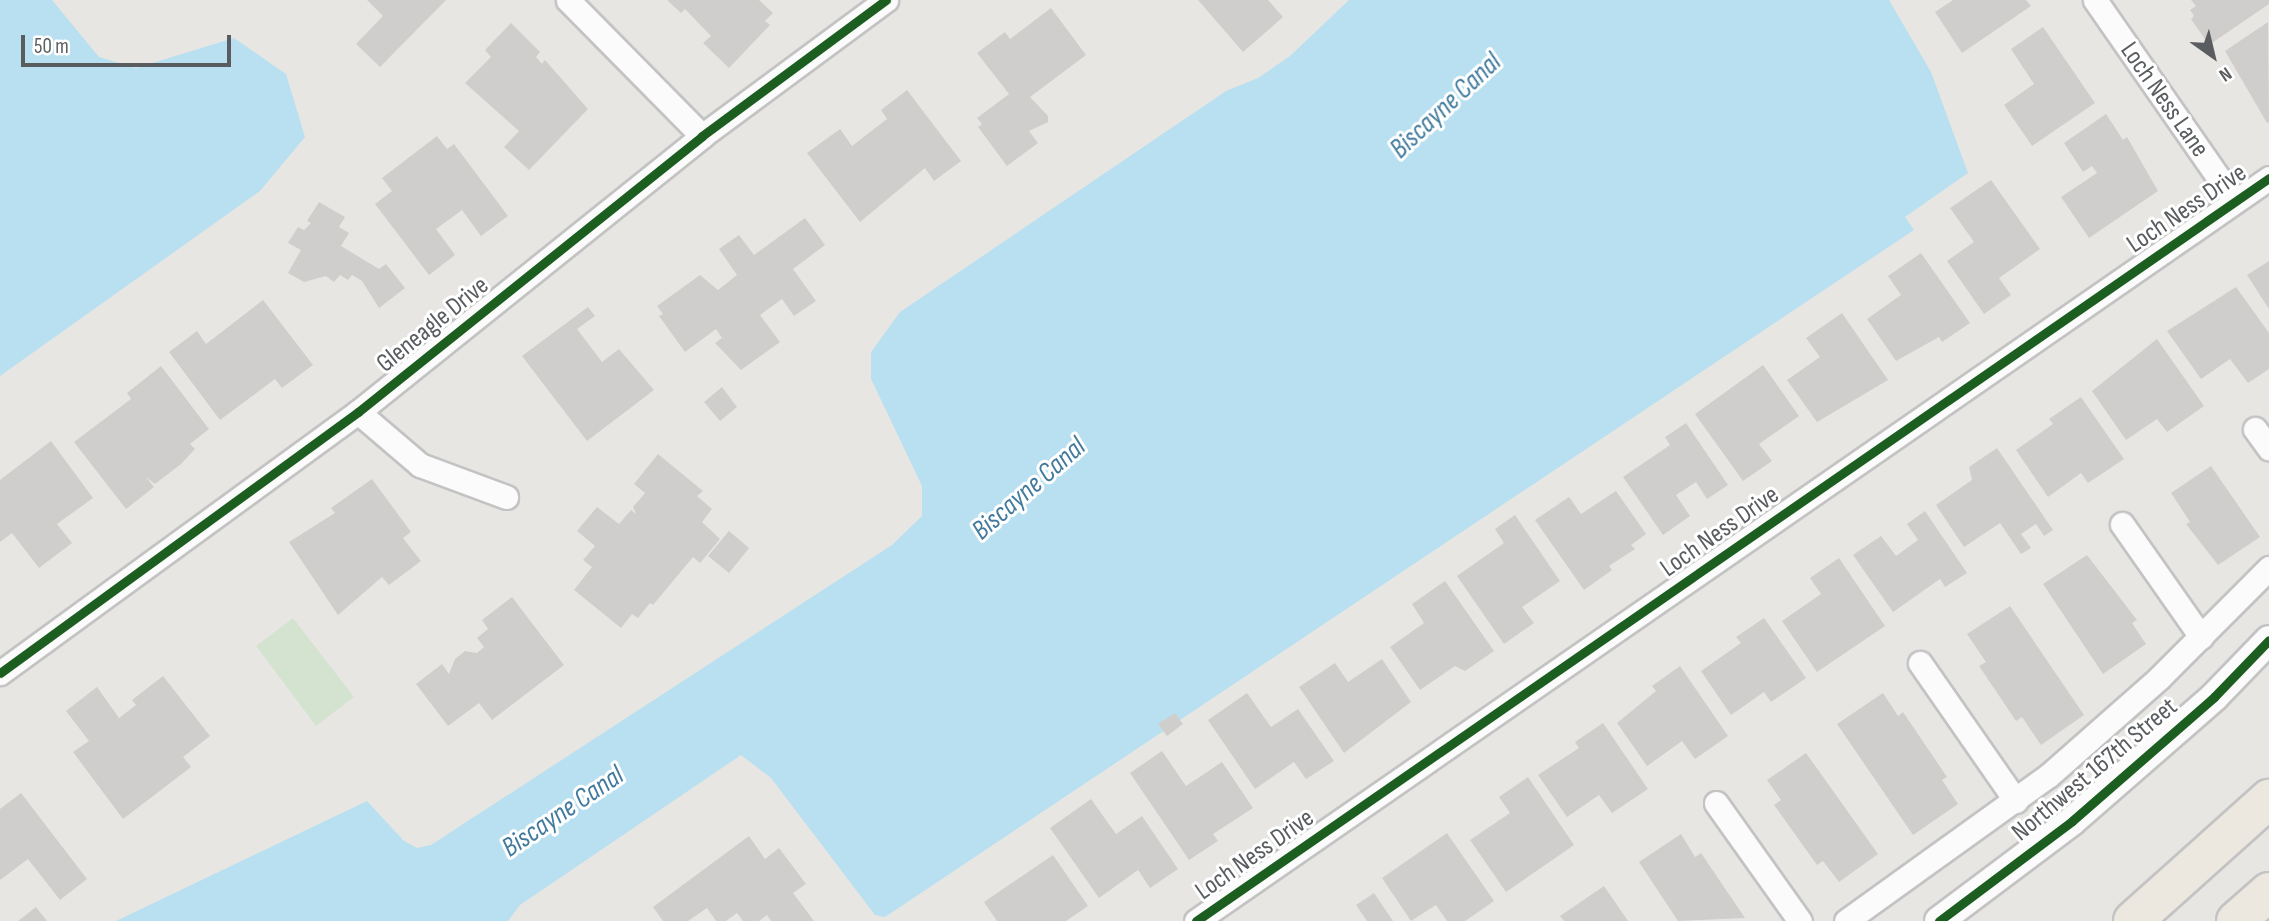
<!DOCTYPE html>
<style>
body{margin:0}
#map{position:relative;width:2269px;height:921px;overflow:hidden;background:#e8e6e3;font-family:"Sofia Sans Condensed",sans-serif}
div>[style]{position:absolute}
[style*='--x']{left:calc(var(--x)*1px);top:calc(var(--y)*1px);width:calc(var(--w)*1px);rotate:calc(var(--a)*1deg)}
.green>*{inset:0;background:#d4e3cf}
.water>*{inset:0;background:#b8e0f0}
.building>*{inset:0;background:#d0cecc}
.roads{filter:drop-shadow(2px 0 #c4c3c4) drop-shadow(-2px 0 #c4c3c4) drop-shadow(0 2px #c4c3c4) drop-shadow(0 -2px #c4c3c4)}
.minor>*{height:23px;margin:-11.5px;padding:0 11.5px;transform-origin:11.5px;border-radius:11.5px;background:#fcfbfb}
.tertiary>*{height:28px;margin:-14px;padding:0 14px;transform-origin:14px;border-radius:14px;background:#fcfbfb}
.motorway>*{height:38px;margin:-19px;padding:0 19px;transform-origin:19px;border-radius:19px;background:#ece8e0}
.cycleway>*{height:9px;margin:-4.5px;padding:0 4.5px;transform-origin:4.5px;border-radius:4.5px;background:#1b5e20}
span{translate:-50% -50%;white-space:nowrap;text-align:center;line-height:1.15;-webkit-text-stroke:6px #fff;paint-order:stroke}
.street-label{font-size:26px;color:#595d60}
.water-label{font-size:28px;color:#417a9d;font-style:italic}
.north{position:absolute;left:2178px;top:21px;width:70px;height:70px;-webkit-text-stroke:5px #fff;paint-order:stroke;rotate:146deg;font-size:19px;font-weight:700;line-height:28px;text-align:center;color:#595d60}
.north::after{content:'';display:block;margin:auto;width:24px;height:32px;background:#595d60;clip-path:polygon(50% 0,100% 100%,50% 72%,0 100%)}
.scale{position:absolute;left:21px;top:35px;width:210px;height:32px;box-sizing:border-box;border:4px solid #595d60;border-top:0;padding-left:9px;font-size:21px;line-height:24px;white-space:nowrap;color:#595d60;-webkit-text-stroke:5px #fff;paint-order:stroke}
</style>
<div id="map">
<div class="green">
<div style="clip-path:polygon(293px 618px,354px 697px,316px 726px,256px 646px)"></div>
</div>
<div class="water">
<div style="clip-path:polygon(0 0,52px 0,99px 57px,136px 68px,234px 38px,286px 74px,305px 137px,260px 191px,0 376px)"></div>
<div style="clip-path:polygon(1349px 0,1889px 0,1931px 72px,1968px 173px,1905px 217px,1914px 230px,885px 917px,875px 915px,771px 778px,741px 755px,520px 905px,508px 921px,116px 921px,367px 801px,404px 841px,417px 848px,431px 845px,892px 545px,922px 516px,922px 486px,871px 379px,871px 352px,900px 312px,1226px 91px,1258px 78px,1290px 56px)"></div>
</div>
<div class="building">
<div style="clip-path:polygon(367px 0,446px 0,380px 67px,356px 44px,383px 16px)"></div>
<div style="clip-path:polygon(667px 0,759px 0,773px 13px,765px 21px,770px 25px,729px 68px,703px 43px,711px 36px,685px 9px,681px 13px)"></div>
<div style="clip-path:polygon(1198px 0,1268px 0,1283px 17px,1243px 52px)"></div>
<div style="clip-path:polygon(1953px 0,2026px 0,2031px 6px,1962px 53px,1935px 12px)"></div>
<div style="clip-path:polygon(2191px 0,2269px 0,2269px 4px,2209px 45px,2191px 19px,2194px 16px,2190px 10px,2196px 6px)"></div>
<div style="clip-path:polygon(1051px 8px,1086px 55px,1030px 97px,1048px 116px,1048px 122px,1029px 131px,1038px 143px,1007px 166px,978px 127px,982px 124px,977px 118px,1009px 94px,977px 53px,1005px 32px,1010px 39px)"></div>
<div style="clip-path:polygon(2268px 22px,2269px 122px,2267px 123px,2225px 51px)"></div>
<div style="clip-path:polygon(511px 23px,540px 52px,536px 57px,542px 64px,545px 60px,588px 109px,529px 170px,504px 147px,519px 131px,465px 83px,491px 57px,485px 50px)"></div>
<div style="clip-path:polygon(2043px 27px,2095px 103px,2032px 146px,2004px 105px,2034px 84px,2011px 49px)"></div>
<div style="clip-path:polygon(907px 90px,961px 161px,934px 181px,925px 168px,860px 222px,807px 153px,840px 129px,852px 146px,887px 119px,881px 110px)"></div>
<div style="clip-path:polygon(2106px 114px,2123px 140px,2127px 137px,2158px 191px,2089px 238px,2061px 197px,2097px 173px,2092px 166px,2083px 172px,2064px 143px)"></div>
<div style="clip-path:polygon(437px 136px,447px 149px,454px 144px,508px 216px,481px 236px,462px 210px,436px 229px,455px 255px,429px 275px,375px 204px,392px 191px,382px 178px)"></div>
<div style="clip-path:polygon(1991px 180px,2040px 249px,1999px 278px,2011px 295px,1984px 314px,1947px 261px,1974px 242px,1950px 208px)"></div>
<div style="clip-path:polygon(319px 202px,345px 217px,339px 227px,349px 233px,341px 246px,379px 269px,386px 264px,405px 288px,379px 308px,362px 281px,352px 275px,348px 280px,340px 275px,334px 282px,326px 276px,304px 282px,288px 273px,301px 250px,288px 243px,298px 227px,304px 230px,311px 223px,307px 221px)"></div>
<div style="clip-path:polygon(805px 218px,825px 245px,793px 269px,816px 301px,794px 316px,782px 299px,760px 315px,780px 342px,741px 370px,715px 343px,722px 338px,716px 329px,685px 352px,659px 316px,663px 314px,657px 306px,700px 275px,718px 290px,737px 275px,719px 249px,739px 235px,754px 255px)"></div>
<div style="clip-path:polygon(1921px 253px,1970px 323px,1942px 342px,1939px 337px,1896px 361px,1867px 319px,1901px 295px,1888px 276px)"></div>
<div style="clip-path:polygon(2269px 261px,2269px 309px,2247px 275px)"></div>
<div style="clip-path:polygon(2236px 287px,2269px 333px,2269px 369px,2248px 383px,2230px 359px,2201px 379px,2167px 331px)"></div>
<div style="clip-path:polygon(263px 300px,313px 365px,282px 388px,275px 379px,220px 420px,169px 352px,197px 331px,206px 344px)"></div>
<div style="clip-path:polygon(588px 307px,595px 316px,577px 329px,602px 362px,619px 349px,654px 390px,587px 441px,522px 356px)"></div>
<div style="clip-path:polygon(1842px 313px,1888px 380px,1817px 422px,1787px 380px,1820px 357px,1806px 338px)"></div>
<div style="clip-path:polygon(2157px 339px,2204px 406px,2167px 432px,2157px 419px,2126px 440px,2092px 391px)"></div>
<div style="clip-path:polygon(1763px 365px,1799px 416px,1759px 444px,1772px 461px,1743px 481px,1695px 414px)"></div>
<div style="clip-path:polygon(161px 366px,209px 429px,190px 444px,195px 449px,181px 464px,155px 484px,146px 477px,154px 487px,126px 509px,74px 442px,131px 399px,127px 393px)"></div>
<div style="clip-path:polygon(722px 387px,737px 407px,720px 421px,704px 402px)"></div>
<div style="clip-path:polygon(2081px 397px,2124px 459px,2088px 483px,2081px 473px,2048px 497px,2016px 450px,2053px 424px,2049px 419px)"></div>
<div style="clip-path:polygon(1686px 423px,1728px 485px,1707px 499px,1696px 482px,1676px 495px,1690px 516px,1663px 535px,1623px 477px,1670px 445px,1665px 437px)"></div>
<div style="clip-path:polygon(51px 441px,93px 498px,57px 524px,72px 543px,39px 568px,12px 533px,0 542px,0 480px)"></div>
<div style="clip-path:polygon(1997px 448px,2053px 530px,2044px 536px,2036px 524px,2021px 534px,2031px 548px,2021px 554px,2000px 523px,1964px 547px,1936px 505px,1972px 480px,1969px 467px)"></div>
<div style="clip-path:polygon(658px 454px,703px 491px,697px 496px,712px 509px,702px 522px,720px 539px,700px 563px,693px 557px,653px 605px,650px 603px,638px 618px,632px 614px,621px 628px,574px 590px,592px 567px,583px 560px,595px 546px,577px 531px,597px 507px,619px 524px,631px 510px,636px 514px,633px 507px,645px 493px,634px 484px)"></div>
<div style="clip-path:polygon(2211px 466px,2260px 537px,2218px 565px,2186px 524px,2190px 522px,2171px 493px)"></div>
<div style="clip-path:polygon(372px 479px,411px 532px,403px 538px,421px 561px,389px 585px,382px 577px,338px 615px,289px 542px,335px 513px,331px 508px)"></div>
<div style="clip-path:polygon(1616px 491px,1646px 534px,1631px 545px,1635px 549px,1609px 566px,1612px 570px,1584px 590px,1535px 520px,1569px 497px,1581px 514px)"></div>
<div style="clip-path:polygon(1925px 511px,1967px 573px,1945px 587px,1940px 579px,1893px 612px,1853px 555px,1881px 536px,1896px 556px,1918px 540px,1907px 524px)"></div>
<div style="clip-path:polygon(1515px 515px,1560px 581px,1522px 607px,1534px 623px,1504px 644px,1457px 576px,1504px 543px,1495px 529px)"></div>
<div style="clip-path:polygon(729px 531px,749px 548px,729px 573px,708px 556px)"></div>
<div style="clip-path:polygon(2087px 555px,2137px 620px,2132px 623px,2146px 644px,2103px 674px,2043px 584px)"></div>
<div style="clip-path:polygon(1839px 558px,1885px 626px,1817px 672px,1782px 621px,1821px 594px,1810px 578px)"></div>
<div style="clip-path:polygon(1445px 581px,1494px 651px,1465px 671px,1455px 666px,1420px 690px,1390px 647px,1424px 623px,1412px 604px)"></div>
<div style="clip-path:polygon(512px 597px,564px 665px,492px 720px,479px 703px,448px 726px,416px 684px,442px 664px,449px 674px,455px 659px,465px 651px,477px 653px,484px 647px,477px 638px,488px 629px,482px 620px)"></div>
<div style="clip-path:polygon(2010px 606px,2084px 715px,2041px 745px,2022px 717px,2016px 721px,1979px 666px,1986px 662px,1967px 634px)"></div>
<div style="clip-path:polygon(1764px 618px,1806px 678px,1771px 702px,1764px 692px,1731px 715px,1701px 671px,1741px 643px,1736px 637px)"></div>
<div style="clip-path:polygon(1382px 659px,1411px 702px,1344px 753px,1299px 687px,1335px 663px,1348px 682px)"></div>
<div style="clip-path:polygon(1680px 666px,1728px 736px,1695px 759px,1682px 741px,1647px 766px,1617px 723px,1656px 691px,1652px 686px)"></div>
<div style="clip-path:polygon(163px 676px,210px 736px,183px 757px,191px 767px,123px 819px,73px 752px,89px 741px,66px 711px,97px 687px,119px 718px,136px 705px,132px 700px)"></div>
<div style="clip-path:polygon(1247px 693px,1271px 727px,1298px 709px,1334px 761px,1306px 779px,1294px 762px,1255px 789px,1208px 720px)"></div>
<div style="clip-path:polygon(1883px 693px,1898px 716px,1903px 712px,1947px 777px,1942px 780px,1958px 804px,1913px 835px,1837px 724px)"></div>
<div style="clip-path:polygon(1175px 713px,1183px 724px,1167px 736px,1158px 724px)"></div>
<div style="clip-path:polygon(1603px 723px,1648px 789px,1612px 813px,1599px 795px,1567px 817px,1538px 775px,1579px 748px,1575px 742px)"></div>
<div style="clip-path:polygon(1162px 751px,1186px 786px,1222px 762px,1253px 808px,1213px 834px,1218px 841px,1189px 860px,1130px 773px)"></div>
<div style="clip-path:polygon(1806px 753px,1878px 854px,1839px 882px,1823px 861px,1817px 865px,1774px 805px,1781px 800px,1767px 780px)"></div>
<div style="clip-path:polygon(1528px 777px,1574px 845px,1506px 892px,1470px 840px,1510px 813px,1499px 797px)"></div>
<div style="clip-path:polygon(21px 793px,87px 879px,60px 900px,28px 859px,0 880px,0 809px)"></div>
<div style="clip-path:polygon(1091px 799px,1116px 834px,1142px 816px,1178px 869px,1150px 888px,1138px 870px,1099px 898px,1050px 828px)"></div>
<div style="clip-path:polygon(1447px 833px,1494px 901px,1465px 921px,1447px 921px,1436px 905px,1411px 921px,1382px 878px)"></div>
<div style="clip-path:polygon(1681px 834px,1695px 857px,1701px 853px,1745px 918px,1678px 921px,1639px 862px)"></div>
<div style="clip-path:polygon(749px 836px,765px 859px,779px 848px,806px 884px,793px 893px,814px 921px,771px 921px,767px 915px,759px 921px,743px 921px,737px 913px,726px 921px,716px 921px,707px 908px,688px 921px,663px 921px,653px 907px)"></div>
<div style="clip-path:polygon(1053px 855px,1088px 906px,1066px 921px,997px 921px,984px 902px)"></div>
<div style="clip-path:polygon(1604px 886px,1628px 921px,1564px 921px,1560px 916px)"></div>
<div style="clip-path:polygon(1374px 893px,1393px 921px,1367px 921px,1356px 905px)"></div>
<div style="clip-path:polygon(36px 907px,47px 921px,18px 921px)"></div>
</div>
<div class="roads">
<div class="minor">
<div style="--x:568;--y:0;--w:191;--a:45.4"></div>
<div style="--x:2095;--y:0;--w:244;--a:55.2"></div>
<div style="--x:358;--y:412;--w:82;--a:40.5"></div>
<div style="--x:420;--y:465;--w:92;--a:20.4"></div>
<div style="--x:2255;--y:429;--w:24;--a:54"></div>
<div style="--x:2122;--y:524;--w:138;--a:55"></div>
<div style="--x:1920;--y:663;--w:168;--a:55.2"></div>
<div style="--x:0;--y:673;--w:443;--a:-36.1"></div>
<div style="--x:358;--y:412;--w:441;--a:-38.7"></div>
<div style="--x:702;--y:136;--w:229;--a:-36.5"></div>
<div style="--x:1716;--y:803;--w:145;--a:54.6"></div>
<div style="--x:1196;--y:921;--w:1305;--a:-34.7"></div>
<div style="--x:1846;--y:921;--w:249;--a:-35.7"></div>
<div style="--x:2048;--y:776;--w:148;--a:-41.4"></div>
<div style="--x:2159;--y:678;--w:156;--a:-45"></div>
</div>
<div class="tertiary">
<div style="--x:1939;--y:921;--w:166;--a:-36.9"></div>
<div style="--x:2072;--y:821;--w:189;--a:-41.1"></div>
<div style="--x:2214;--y:697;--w:79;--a:-46"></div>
</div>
<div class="motorway">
<div style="--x:2133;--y:921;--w:183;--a:-41.9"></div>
<div style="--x:2236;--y:921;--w:44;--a:-41.3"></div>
</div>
</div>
<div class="cycleway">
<div style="--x:0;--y:673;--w:443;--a:-36.1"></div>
<div style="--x:358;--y:412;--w:441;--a:-38.7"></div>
<div style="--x:702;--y:136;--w:229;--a:-36.5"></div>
<div style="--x:1196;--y:921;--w:1305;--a:-34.7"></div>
<div style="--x:1939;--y:921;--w:166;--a:-36.9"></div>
<div style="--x:2072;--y:821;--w:189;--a:-41.1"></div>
<div style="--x:2214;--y:697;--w:79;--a:-46"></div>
</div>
<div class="street-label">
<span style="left:2164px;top:100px;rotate:55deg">Loch Ness Lane</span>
<span style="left:2187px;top:209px;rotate:-34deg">Loch Ness Drive</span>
<span style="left:433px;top:325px;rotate:-39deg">Gleneagle Drive</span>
<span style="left:1720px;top:532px;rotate:-35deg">Loch Ness Drive</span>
<span style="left:2095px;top:770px;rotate:-40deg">Northwest 167th Street</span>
<span style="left:1255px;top:855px;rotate:-35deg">Loch Ness Drive</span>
</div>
<div class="water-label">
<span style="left:1446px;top:106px;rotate:-43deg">Biscayne Canal</span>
<span style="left:1029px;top:489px;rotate:-41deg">Biscayne Canal</span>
<span style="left:563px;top:812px;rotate:-34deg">Biscayne Canal</span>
</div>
<div class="north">N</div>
<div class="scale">50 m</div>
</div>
